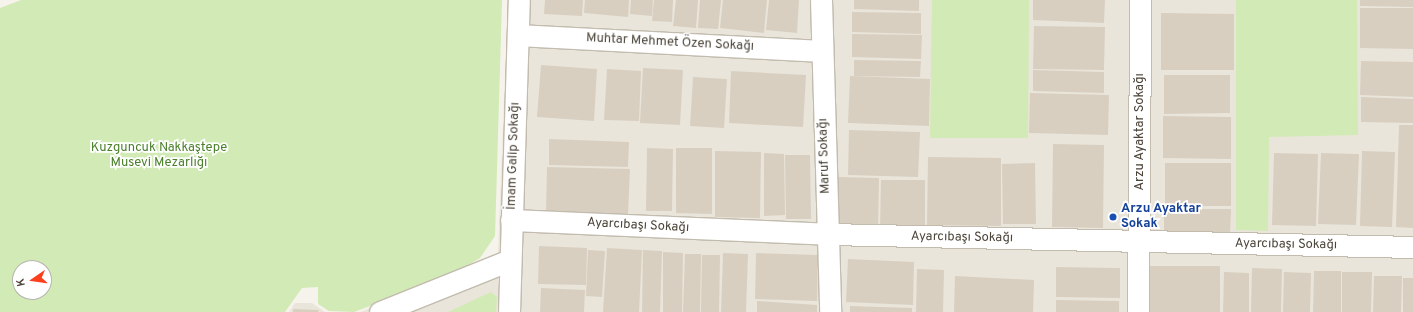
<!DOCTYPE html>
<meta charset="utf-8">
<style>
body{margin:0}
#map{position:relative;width:1413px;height:312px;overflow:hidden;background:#f6f3ec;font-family:Overpass,sans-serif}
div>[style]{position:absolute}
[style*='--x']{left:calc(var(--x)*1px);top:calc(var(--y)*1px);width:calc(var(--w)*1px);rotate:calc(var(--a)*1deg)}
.residential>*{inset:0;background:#eae5da}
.green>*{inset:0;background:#d2eab5}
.building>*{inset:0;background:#d8cfc1}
.roads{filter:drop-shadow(1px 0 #c2bbae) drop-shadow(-1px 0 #c2bbae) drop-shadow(0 1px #c2bbae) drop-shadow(0 -1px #c2bbae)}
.minor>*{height:21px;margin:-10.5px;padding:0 10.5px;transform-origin:10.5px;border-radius:10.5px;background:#fff}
.dots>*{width:11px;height:11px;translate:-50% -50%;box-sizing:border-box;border:2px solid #fff;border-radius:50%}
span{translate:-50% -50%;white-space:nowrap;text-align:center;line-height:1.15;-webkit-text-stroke:3.5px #fff;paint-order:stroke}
.street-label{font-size:13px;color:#4b4439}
.park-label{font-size:13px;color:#4a7f2a}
.transit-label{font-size:13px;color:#164399;font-weight:700}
.left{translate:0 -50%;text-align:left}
.north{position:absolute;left:12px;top:260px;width:40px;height:40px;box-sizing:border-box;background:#fff;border:1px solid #b7b4b0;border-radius:50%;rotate:257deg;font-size:11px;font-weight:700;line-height:16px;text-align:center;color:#4b4439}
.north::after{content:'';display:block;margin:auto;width:14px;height:18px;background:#fc3f1d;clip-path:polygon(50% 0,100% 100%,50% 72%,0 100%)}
</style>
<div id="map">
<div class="residential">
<div style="clip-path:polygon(508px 0,1413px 0,1413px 312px,361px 312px,498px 253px)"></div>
<div style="clip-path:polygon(295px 303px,312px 303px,325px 312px,289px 312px)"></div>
</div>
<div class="green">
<div style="clip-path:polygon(evenodd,21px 0,502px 0,495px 236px,480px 258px,452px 275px,354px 312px,329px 311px,318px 304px,318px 287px,302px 288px,285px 312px,0 312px,0 8px,21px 0,20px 268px,44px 268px,44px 292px,20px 292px,20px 268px)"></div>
<div style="clip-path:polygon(932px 0,1029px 0,1028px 138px,930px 138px)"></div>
<div style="clip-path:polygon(1236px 0,1357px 0,1358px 135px,1269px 137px,1268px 231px,1236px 230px)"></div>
<div style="clip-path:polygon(491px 292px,497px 297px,496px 312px,448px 312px)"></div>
</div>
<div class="building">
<div style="clip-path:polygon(545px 0,583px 0,582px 16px,544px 14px)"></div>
<div style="clip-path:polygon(585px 0,629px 0,628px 17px,584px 13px)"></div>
<div style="clip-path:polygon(631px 0,653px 0,652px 16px,630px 14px)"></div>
<div style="clip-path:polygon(654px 0,673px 0,672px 22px,652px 21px)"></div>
<div style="clip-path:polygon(676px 0,698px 0,696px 28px,673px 26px)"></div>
<div style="clip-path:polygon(700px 0,721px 0,718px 29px,698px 28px)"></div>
<div style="clip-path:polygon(723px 0,767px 0,764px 33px,720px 28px)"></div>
<div style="clip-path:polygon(769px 0,799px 0,797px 33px,766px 30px)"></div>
<div style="clip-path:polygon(854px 0,919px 0,919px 11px,854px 9px)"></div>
<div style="clip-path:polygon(1033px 0,1105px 0,1104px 23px,1033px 20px)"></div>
<div style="clip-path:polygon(1360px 0,1413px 0,1413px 7px,1360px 6px)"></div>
<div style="clip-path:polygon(1360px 8px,1413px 8px,1413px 49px,1360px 48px)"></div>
<div style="clip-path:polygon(852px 12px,921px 13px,921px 34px,852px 32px)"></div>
<div style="clip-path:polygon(1161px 13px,1234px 14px,1234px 70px,1161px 70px)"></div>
<div style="clip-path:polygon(1034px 26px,1105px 27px,1104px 70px,1033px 69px)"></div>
<div style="clip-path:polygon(852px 34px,922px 35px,921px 59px,852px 57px)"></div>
<div style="clip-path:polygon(854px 60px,921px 61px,920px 77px,854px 76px)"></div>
<div style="clip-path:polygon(1361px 61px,1413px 62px,1413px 97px,1360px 95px)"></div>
<div style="clip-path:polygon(541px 65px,597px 69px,594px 121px,537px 117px)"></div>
<div style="clip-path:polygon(643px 68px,683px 70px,680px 125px,640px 123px)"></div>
<div style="clip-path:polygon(607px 69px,641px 71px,639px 121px,604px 120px)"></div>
<div style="clip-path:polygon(1033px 70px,1104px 72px,1104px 93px,1033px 91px)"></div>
<div style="clip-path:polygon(731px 71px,806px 75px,803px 127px,729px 123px)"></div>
<div style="clip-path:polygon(1164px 75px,1230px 75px,1230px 113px,1164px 114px)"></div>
<div style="clip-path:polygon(850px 76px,930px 79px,929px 126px,848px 123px)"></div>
<div style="clip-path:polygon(693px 77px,727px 79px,724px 128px,690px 126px)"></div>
<div style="clip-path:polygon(1030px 93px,1109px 95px,1108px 135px,1029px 133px)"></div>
<div style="clip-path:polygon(1361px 97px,1413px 99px,1413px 123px,1361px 122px)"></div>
<div style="clip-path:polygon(1163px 116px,1231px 117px,1231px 159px,1163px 158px)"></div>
<div style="clip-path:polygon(1399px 125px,1413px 125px,1413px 228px,1396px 227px)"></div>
<div style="clip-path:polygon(849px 130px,920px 132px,918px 177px,848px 175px)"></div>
<div style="clip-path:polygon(549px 139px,629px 142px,628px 167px,549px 165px)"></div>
<div style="clip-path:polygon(1053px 144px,1104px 145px,1103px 228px,1052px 227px)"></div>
<div style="clip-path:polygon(647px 148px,673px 149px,672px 211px,646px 211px)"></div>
<div style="clip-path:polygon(676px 148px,712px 148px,712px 214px,676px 213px)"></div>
<div style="clip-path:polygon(715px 151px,761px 152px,760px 218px,715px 217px)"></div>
<div style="clip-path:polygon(1362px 151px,1395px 152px,1392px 227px,1360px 226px)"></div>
<div style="clip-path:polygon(764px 153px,784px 154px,785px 215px,764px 216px)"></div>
<div style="clip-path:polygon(1274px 153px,1318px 154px,1316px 226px,1272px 225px)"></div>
<div style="clip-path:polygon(1321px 153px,1359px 154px,1356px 225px,1318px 224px)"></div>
<div style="clip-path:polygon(785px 155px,810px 155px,811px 219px,786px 219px)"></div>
<div style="clip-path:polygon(928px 157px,1001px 158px,1001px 226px,927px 225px)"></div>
<div style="clip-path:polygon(1035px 163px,1036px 224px,1003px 224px,1002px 164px)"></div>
<div style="clip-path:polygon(1165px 163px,1231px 163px,1231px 206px,1165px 206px)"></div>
<div style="clip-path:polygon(547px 167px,630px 169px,628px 214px,546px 211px)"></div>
<div style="clip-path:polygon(838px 177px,879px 178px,878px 230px,837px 228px)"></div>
<div style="clip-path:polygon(881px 180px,925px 180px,925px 230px,880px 229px)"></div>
<div style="clip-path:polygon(1164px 209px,1231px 209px,1230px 235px,1164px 235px)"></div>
<div style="clip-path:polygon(539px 246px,587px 248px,586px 285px,538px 284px)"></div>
<div style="clip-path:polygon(607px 248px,642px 250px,639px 312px,603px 312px)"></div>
<div style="clip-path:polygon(588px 250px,605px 251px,602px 297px,586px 296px)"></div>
<div style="clip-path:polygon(643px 250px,662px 251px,660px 312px,642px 312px)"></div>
<div style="clip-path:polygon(663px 252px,683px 253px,682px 312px,663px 312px)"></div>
<div style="clip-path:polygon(723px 253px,748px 254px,746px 312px,721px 312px)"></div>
<div style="clip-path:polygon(756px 253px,818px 255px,817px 301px,755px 299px)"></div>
<div style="clip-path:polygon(685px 254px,701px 254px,700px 312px,683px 312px)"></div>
<div style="clip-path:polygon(702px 255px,720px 255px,719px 312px,701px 312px)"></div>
<div style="clip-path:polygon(848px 259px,914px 262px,913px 305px,846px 302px)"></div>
<div style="clip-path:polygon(1148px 266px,1220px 266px,1220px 312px,1148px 312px)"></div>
<div style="clip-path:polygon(1056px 267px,1120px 268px,1120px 298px,1056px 297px)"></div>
<div style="clip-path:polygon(1252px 268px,1282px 269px,1281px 312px,1251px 312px)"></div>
<div style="clip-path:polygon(917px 269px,944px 270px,943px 312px,916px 312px)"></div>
<div style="clip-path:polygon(1314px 271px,1341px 271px,1341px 312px,1313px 312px)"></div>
<div style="clip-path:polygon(1224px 272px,1249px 273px,1249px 312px,1223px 312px)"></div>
<div style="clip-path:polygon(1284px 272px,1311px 273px,1310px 312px,1283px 312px)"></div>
<div style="clip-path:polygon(1342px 272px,1372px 272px,1371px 312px,1342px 312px)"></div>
<div style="clip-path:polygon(955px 276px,1034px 280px,1033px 312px,954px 312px)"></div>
<div style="clip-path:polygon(1374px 276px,1402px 276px,1401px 312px,1373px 312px)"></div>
<div style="clip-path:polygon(1403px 278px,1413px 278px,1413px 312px,1403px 312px)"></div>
<div style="clip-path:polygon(541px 288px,585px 290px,584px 312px,540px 312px)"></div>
<div style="clip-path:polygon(1056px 300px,1119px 301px,1119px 312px,1056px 312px)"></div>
<div style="clip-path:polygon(757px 301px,817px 305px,817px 312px,757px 312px)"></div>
<div style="clip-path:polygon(850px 306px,912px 308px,912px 312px,850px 312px)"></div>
<div style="clip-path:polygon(293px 309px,319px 310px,318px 312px,293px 312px)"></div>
</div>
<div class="roads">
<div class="minor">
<div style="--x:821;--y:0;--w:312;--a:88.3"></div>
<div style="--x:518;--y:35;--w:304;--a:3"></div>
<div style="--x:511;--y:220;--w:317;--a:2.5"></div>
<div style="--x:828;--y:234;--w:585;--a:1.27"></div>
<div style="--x:380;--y:312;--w:140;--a:-21.8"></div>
<div style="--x:509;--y:312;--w:312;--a:-88.2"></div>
<div style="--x:1138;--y:312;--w:312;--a:-89.6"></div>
</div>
</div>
<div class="dots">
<div style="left:1113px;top:217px;background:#1a4fb4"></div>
</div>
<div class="street-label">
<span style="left:670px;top:43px;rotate:3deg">Muhtar Mehmet Özen Sokağı</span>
<span style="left:1140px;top:132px;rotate:-90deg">Arzu Ayaktar Sokağı</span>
<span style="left:514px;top:156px;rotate:-88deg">İmam Galip Sokağı</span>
<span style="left:825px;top:156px;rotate:-92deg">Maruf Sokağı</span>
<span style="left:638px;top:226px;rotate:3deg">Ayarcıbaşı Sokağı</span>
<span style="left:962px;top:238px;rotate:1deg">Ayarcıbaşı Sokağı</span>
<span style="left:1286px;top:245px;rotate:1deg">Ayarcıbaşı Sokağı</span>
</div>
<div class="park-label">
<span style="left:159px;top:156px">Kuzguncuk Nakkaştepe<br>Musevi Mezarlığı</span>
</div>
<div class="transit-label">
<span class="left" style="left:1121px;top:217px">Arzu Ayaktar<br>Sokak</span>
</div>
<div class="north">K</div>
</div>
